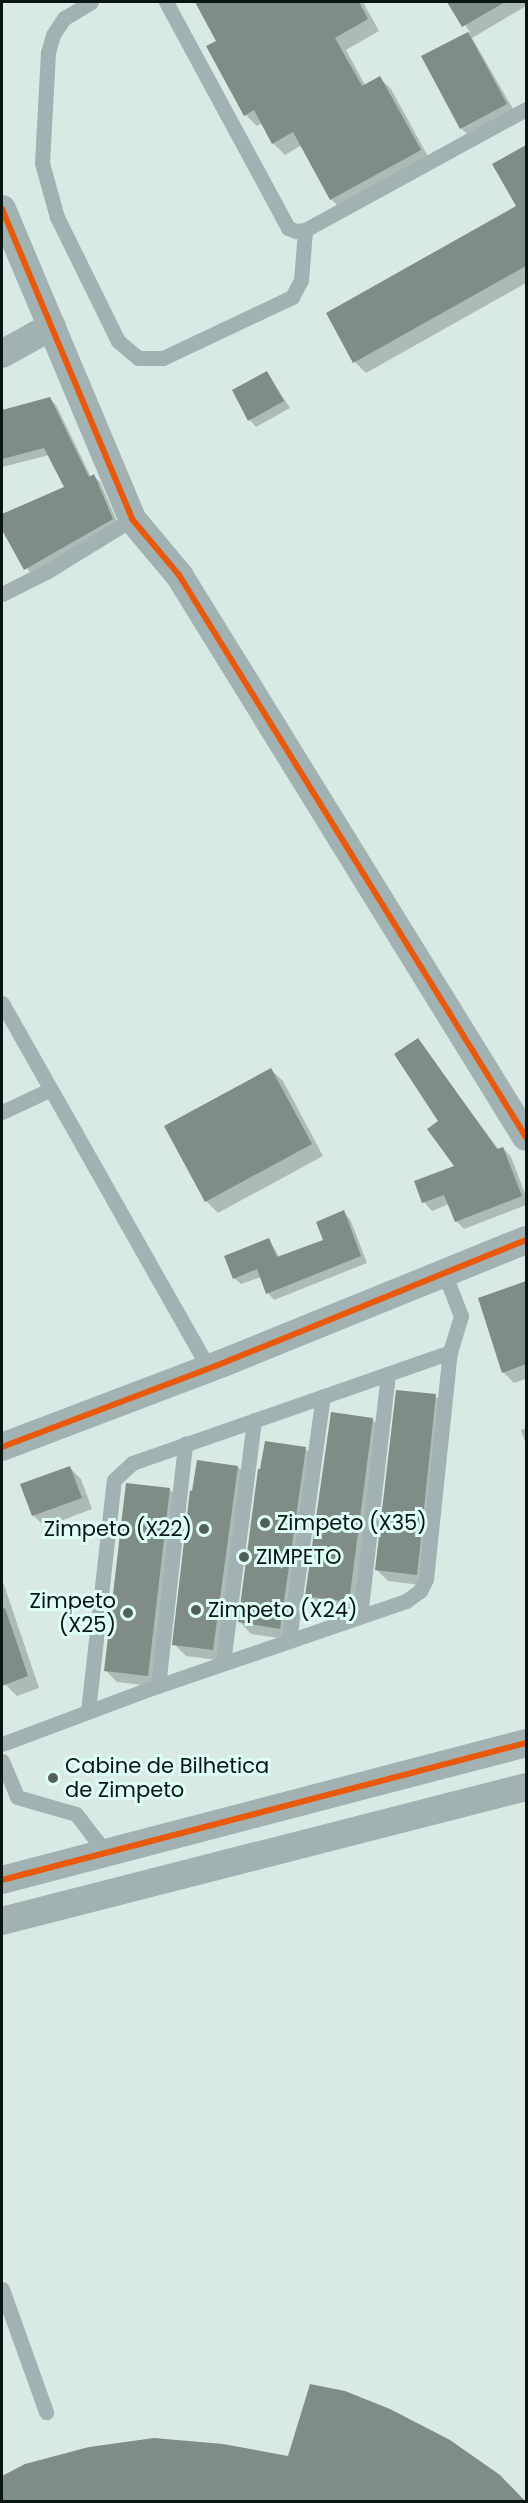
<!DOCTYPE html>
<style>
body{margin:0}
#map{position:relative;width:528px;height:2503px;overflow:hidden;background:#d9eae5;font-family:Poppins,sans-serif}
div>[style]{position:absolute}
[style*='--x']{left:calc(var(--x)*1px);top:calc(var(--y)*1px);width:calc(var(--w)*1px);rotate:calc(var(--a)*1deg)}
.shadow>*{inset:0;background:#0003}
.building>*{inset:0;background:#808c86}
.lane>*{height:15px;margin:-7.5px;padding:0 7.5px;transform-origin:7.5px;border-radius:7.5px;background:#a2b1b2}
.street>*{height:28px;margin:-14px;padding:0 14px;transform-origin:14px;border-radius:14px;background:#a2b1b2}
.cycleway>*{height:6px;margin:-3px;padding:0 3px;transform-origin:3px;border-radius:3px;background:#e8590c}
.dots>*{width:16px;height:16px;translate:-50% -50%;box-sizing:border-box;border:3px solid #defff5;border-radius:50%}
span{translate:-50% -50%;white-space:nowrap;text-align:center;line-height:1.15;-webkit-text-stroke:6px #defff5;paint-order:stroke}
.poi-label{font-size:21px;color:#091512}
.left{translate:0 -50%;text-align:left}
.right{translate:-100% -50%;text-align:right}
.frame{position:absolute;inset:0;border:3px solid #091512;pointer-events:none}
</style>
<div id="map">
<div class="shadow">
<div style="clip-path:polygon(196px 2px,363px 2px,379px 31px,346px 50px,365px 85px,380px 78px,391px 89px,431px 162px,343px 211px,331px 199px,302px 145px,285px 155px,273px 143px,262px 123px,257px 126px,246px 115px,218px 41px)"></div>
<div style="clip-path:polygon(449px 2px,526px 2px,526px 6px,472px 38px,516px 114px,471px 138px,461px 128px,423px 57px,470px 32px)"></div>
<div style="clip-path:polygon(526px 146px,526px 283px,366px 373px,355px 362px,518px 207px,494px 165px)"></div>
<div style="clip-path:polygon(267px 373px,290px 408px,256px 427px,250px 420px)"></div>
<div style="clip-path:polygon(50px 399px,56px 405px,91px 477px,94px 476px,100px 482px,119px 526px,32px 576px,2px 527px,2px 515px,66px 488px,49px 455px,2px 467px,2px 411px)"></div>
<div style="clip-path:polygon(418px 1040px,499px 1150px,503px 1148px,511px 1157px,526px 1196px,526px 1205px,464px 1229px,456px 1221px,449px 1204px,432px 1211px,424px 1202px,456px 1166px,440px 1121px)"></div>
<div style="clip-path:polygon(271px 1070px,283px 1081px,323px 1156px,218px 1213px,206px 1201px)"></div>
<div style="clip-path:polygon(343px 1212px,350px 1219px,367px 1263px,274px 1300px,268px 1293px,261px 1277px,241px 1284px,234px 1278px,269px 1240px,280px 1258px,325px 1241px)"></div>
<div style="clip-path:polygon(526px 1282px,526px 1379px,514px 1383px,503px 1372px,480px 1299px)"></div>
<div style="clip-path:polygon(435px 1396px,447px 1407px,428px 1586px,388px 1581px,377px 1570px)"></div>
<div style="clip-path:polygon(372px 1419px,384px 1431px,361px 1613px,318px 1607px,307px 1596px)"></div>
<div style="clip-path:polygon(526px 1428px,526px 1445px,521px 1430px)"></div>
<div style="clip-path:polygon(305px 1448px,317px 1460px,292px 1640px,251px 1634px,240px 1622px)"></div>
<div style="clip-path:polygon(69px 1467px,81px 1479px,92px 1509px,45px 1527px,33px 1515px)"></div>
<div style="clip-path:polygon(238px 1467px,249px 1479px,225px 1661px,186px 1656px,174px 1644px)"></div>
<div style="clip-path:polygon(170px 1490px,181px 1501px,159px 1687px,117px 1682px,105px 1670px)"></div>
<div style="clip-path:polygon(2px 1579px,39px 1688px,17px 1696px,5px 1684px,2px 1674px)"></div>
</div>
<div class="building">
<div style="clip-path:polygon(195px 2px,359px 2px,368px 19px,335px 38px,362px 86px,380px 76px,421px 150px,330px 200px,293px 132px,272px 144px,254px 110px,244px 116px,206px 46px,216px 41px)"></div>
<div style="clip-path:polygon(447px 2px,505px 2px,462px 27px)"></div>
<div style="clip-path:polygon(468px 32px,507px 104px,460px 129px,421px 56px)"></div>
<div style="clip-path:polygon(526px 145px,526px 266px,353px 363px,326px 313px,516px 206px,492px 164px)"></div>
<div style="clip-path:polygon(267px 371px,284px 401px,248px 421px,232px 390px)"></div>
<div style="clip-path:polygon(50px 397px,89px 477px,94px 474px,113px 519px,24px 570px,2px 530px,2px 514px,64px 487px,44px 448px,2px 459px,2px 410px)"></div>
<div style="clip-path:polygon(418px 1038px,497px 1149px,503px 1147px,522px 1196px,455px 1222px,444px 1195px,422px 1203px,414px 1181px,454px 1166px,427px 1129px,438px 1121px,394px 1054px)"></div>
<div style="clip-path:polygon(271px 1068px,312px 1144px,205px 1202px,164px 1126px)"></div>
<div style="clip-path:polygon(344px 1210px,361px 1256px,266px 1294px,257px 1269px,233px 1279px,224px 1256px,269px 1238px,277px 1257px,323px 1240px,316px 1222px)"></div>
<div style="clip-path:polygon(526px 1281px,526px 1364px,502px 1373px,478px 1298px)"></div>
<div style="clip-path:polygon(396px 1390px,436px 1394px,417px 1575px,375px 1570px)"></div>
<div style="clip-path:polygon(331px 1412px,373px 1418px,349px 1602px,305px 1596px)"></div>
<div style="clip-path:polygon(265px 1441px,306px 1447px,280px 1629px,238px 1622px,258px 1469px,260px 1469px)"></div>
<div style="clip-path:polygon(197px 1460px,238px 1466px,213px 1650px,172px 1645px,190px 1490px,192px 1491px)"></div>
<div style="clip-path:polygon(70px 1466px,82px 1498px,32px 1516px,20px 1484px)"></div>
<div style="clip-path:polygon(126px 1483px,170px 1488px,148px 1676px,104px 1671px)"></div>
<div style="clip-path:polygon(5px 1608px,28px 1676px,2px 1686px,2px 1609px)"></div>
<div style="clip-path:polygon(310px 2384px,345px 2391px,390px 2409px,450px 2440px,500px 2475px,526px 2502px,2px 2502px,2px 2476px,25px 2464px,89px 2447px,154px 2438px,223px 2444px,288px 2456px)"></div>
</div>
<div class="lane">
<div style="--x:91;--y:2;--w:31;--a:149"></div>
<div style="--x:64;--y:18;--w:20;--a:123"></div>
<div style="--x:53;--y:35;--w:18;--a:106"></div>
<div style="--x:48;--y:52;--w:111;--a:93.1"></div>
<div style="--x:42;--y:163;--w:56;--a:74.5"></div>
<div style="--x:57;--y:217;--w:138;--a:63.8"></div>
<div style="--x:118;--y:341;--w:26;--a:40"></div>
<div style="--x:138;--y:358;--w:25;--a:0"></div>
<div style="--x:163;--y:358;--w:143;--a:-25.3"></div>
<div style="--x:292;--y:297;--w:19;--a:-62"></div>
<div style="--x:301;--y:280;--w:50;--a:-85.4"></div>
<div style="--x:166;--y:2;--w:257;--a:61.6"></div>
<div style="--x:288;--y:228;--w:9;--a:21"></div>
<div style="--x:296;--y:231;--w:9;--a:-6"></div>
<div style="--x:305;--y:230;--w:252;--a:-28.7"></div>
<div style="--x:2;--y:594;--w:49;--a:-26.6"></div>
<div style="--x:46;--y:572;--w:101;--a:-31.6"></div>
<div style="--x:2;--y:1003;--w:420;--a:60.5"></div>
<div style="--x:2;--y:1112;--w:52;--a:-25.1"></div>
<div style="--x:360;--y:1616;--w:244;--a:-83.4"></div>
<div style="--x:289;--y:1640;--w:246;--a:-82.1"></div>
<div style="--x:223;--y:1663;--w:245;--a:-82.7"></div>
<div style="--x:158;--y:1686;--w:244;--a:-83.6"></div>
<div style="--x:88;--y:1711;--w:232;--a:-83.6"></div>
<div style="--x:114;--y:1480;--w:25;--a:-43"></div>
<div style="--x:132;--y:1463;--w:337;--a:-19.2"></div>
<div style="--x:2;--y:1744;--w:157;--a:-20.5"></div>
<div style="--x:149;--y:1689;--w:272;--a:-18.9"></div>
<div style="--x:406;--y:1601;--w:17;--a:-36"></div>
<div style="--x:420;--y:1591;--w:13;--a:-63"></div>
<div style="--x:426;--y:1579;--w:228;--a:-84"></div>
<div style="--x:450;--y:1352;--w:38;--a:-73"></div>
<div style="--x:461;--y:1316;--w:44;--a:-111.3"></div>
<div style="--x:2;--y:1761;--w:39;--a:67"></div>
<div style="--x:17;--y:1797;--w:61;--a:16.1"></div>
<div style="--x:76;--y:1814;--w:49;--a:52.4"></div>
<div style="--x:2;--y:2289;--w:131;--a:70.3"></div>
</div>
<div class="street">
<div style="--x:2;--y:209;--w:336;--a:67.2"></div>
<div style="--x:132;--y:519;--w:73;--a:50"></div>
<div style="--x:179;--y:575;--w:660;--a:58.31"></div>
<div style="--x:2;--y:354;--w:57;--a:-29.2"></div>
<div style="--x:2;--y:1447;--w:236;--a:-20.8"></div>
<div style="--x:223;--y:1363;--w:327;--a:-22.1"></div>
<div style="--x:2;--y:1880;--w:542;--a:-14.65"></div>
<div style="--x:2;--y:1921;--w:541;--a:-14.34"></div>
</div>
<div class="cycleway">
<div style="--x:2;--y:209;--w:336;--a:67.2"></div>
<div style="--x:132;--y:519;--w:73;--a:50"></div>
<div style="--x:179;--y:575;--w:660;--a:58.31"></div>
<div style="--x:2;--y:1447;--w:236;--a:-20.8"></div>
<div style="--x:223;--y:1363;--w:327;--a:-22.1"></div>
<div style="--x:2;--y:1880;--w:542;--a:-14.65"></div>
</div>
<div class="dots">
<div style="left:265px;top:1523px;background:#52605c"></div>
<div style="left:204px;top:1529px;background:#52605c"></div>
<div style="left:244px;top:1557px;background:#52605c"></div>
<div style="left:196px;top:1610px;background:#52605c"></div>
<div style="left:128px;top:1613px;background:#52605c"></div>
<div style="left:53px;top:1778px;background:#52605c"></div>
</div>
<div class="poi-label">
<span class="left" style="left:277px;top:1523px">Zimpeto (X35)</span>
<span class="right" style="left:192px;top:1529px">Zimpeto (X22)</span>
<span class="left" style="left:256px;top:1557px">ZIMPETO</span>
<span class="right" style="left:116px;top:1613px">Zimpeto<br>(X25)</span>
<span class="left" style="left:208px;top:1610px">Zimpeto (X24)</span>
<span class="left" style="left:65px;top:1778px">Cabine de Bilhetica<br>de Zimpeto</span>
</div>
<div class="frame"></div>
</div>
